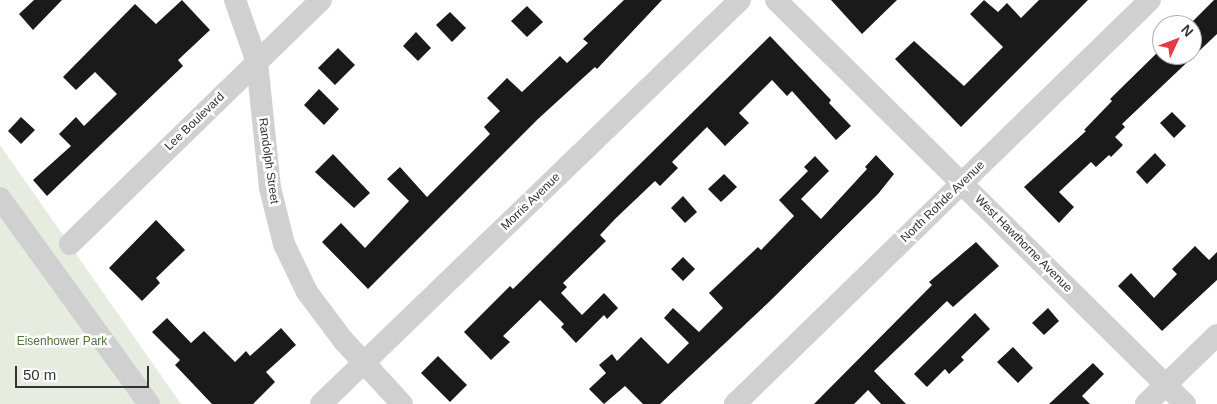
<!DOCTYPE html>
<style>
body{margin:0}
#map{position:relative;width:1217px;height:404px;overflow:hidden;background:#fff;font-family:Helvetica,sans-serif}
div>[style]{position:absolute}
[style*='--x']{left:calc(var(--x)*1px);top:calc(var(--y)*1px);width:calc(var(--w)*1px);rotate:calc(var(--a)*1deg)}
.green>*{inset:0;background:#e6ecdf}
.building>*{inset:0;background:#1a1a1a}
.minor>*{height:22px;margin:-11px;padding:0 11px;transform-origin:11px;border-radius:11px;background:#d0d0d0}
span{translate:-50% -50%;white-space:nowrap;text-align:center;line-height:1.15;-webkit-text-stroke:5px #fff;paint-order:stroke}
.street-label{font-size:12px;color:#333}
.park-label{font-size:12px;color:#56703f}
.north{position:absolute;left:1152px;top:15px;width:50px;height:50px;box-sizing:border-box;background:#fff;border:1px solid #adadad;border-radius:50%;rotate:47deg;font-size:14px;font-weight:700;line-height:20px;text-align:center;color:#333}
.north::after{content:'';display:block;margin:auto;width:18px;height:22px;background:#e63946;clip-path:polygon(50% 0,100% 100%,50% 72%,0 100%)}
.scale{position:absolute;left:15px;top:366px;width:134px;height:22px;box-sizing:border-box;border:2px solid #333;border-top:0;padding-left:6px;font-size:15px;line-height:18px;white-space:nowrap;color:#333;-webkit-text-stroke:4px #fff;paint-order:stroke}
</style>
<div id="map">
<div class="green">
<div style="clip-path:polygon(0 145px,181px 404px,0 404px)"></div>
</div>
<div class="building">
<div style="clip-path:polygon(34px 0,62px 0,33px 30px,19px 14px)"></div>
<div style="clip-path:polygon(182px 0,210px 30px,178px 60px,183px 66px,47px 196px,33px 180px,71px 146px,59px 134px,76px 117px,84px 126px,117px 94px,95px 72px,76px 90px,63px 77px,135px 4px,156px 24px)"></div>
<div style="clip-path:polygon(624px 0,662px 0,597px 69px,595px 67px,538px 119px,368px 289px,322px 242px,341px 223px,365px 248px,409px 201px,387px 179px,400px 167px,427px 197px,490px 134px,484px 127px,500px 111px,487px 98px,507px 78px,522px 92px,560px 56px,567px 63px,588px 43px,583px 39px)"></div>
<div style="clip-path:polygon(831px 0,897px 0,862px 34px)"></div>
<div style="clip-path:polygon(984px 0,998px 12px,1007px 3px,1021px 18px,1039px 0,1088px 0,961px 127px,895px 59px,914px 41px,964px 86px,1003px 47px,970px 14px)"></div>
<div style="clip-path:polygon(1214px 0,1217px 0,1217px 34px,1122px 124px,1125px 127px,1115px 137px,1123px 145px,1111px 157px,1109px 155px,1096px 167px,1091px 162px,1059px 192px,1074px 207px,1059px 223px,1024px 187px,1086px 131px,1084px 130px,1112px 101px,1110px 99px,1162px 48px,1162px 55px,1192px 55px,1192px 22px)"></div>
<div style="clip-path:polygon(527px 6px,543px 22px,527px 37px,511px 21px)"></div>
<div style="clip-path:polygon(450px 12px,466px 28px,452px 42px,436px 25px)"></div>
<div style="clip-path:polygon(416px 32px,431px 48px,418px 61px,403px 46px)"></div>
<div style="clip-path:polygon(770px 36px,831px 100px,829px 103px,851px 126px,836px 140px,792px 91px,787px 96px,772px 80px,739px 113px,749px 123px,725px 146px,707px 127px,672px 162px,678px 168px,660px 186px,655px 181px,615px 219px,600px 235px,606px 241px,563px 283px,567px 287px,561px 293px,582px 315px,604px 293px,618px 308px,607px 319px,604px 315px,576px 343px,561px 327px,564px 324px,540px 300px,503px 336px,510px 342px,491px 360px,464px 332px,510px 286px,513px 289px)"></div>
<div style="clip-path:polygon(338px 48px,355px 65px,335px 85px,318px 68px)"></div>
<div style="clip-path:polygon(319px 89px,339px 109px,324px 125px,304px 105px)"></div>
<div style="clip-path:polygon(1172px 112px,1186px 126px,1174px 138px,1160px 123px)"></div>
<div style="clip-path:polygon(21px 117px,35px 130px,21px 144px,8px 131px)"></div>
<div style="clip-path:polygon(1155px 153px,1166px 165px,1147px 184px,1136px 172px)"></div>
<div style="clip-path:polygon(333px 154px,370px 193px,354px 208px,315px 172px)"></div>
<div style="clip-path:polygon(876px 155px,894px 174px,878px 194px,769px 302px,660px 404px,643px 404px,625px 386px,604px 404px,589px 389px,606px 373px,599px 365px,612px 354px,617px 361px,641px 337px,668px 364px,689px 343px,664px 318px,673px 308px,699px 332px,723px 308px,709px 293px,758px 247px,761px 250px,794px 216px,779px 200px,808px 171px,804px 167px,815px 156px,829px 171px,801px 199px,821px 219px,867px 169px,865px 167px)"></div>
<div style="clip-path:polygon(724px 174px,737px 187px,721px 202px,708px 189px)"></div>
<div style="clip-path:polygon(683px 196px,697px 212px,685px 223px,671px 208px)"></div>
<div style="clip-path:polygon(156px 220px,185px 250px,156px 278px,160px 283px,142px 301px,109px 268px)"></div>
<div style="clip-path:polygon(976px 242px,999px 266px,953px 307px,947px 301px,874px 371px,906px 404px,881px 404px,868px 390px,854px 404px,814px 404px,932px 285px,929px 282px)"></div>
<div style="clip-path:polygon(1195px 246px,1209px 260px,1217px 252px,1217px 280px,1162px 331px,1118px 286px,1131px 273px,1154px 298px,1177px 274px,1172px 269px)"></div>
<div style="clip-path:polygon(683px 257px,695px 269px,683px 281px,671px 269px)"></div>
<div style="clip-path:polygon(1048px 308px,1059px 321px,1044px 335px,1032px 323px)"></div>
<div style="clip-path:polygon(975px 313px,990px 329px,961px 357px,964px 360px,949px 374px,945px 369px,927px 387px,914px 374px)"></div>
<div style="clip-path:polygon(167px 318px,191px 343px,204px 331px,235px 362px,246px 351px,250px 356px,281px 328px,296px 345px,266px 372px,275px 382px,253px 404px,212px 404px,175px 365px,180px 360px,152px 332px)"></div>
<div style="clip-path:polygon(1013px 347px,1033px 368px,1018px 383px,997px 362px)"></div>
<div style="clip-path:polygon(438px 356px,467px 385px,450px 402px,421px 373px)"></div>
<div style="clip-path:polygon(1093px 363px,1104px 374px,1082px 396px,1090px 404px,1049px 404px)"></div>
</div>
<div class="minor">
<div style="--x:235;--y:0;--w:66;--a:70.5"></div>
<div style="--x:257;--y:62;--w:127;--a:84.1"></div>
<div style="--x:270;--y:188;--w:58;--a:76"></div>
<div style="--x:284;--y:244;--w:53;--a:64.4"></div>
<div style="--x:307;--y:292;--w:60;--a:53.1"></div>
<div style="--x:343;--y:340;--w:87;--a:47.3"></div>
<div style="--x:776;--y:0;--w:575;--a:44.65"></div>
<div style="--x:0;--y:198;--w:254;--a:54.1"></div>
<div style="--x:70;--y:244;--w:350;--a:-44.2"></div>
<div style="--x:321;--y:404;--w:582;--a:-43.96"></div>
<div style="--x:735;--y:404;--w:579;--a:-44.23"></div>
<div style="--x:1146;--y:404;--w:99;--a:-44.2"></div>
</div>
<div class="street-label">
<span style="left:195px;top:122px;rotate:-44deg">Lee Boulevard</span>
<span style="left:268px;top:161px;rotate:82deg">Randolph Street</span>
<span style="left:531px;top:202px;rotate:-44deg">Morris Avenue</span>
<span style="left:943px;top:202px;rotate:-44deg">North Rohde Avenue</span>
<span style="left:1023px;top:244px;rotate:45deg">West Hawthorne Avenue</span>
</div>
<div class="park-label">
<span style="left:62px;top:342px">Eisenhower Park</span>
</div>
<div class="north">N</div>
<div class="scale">50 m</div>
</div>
